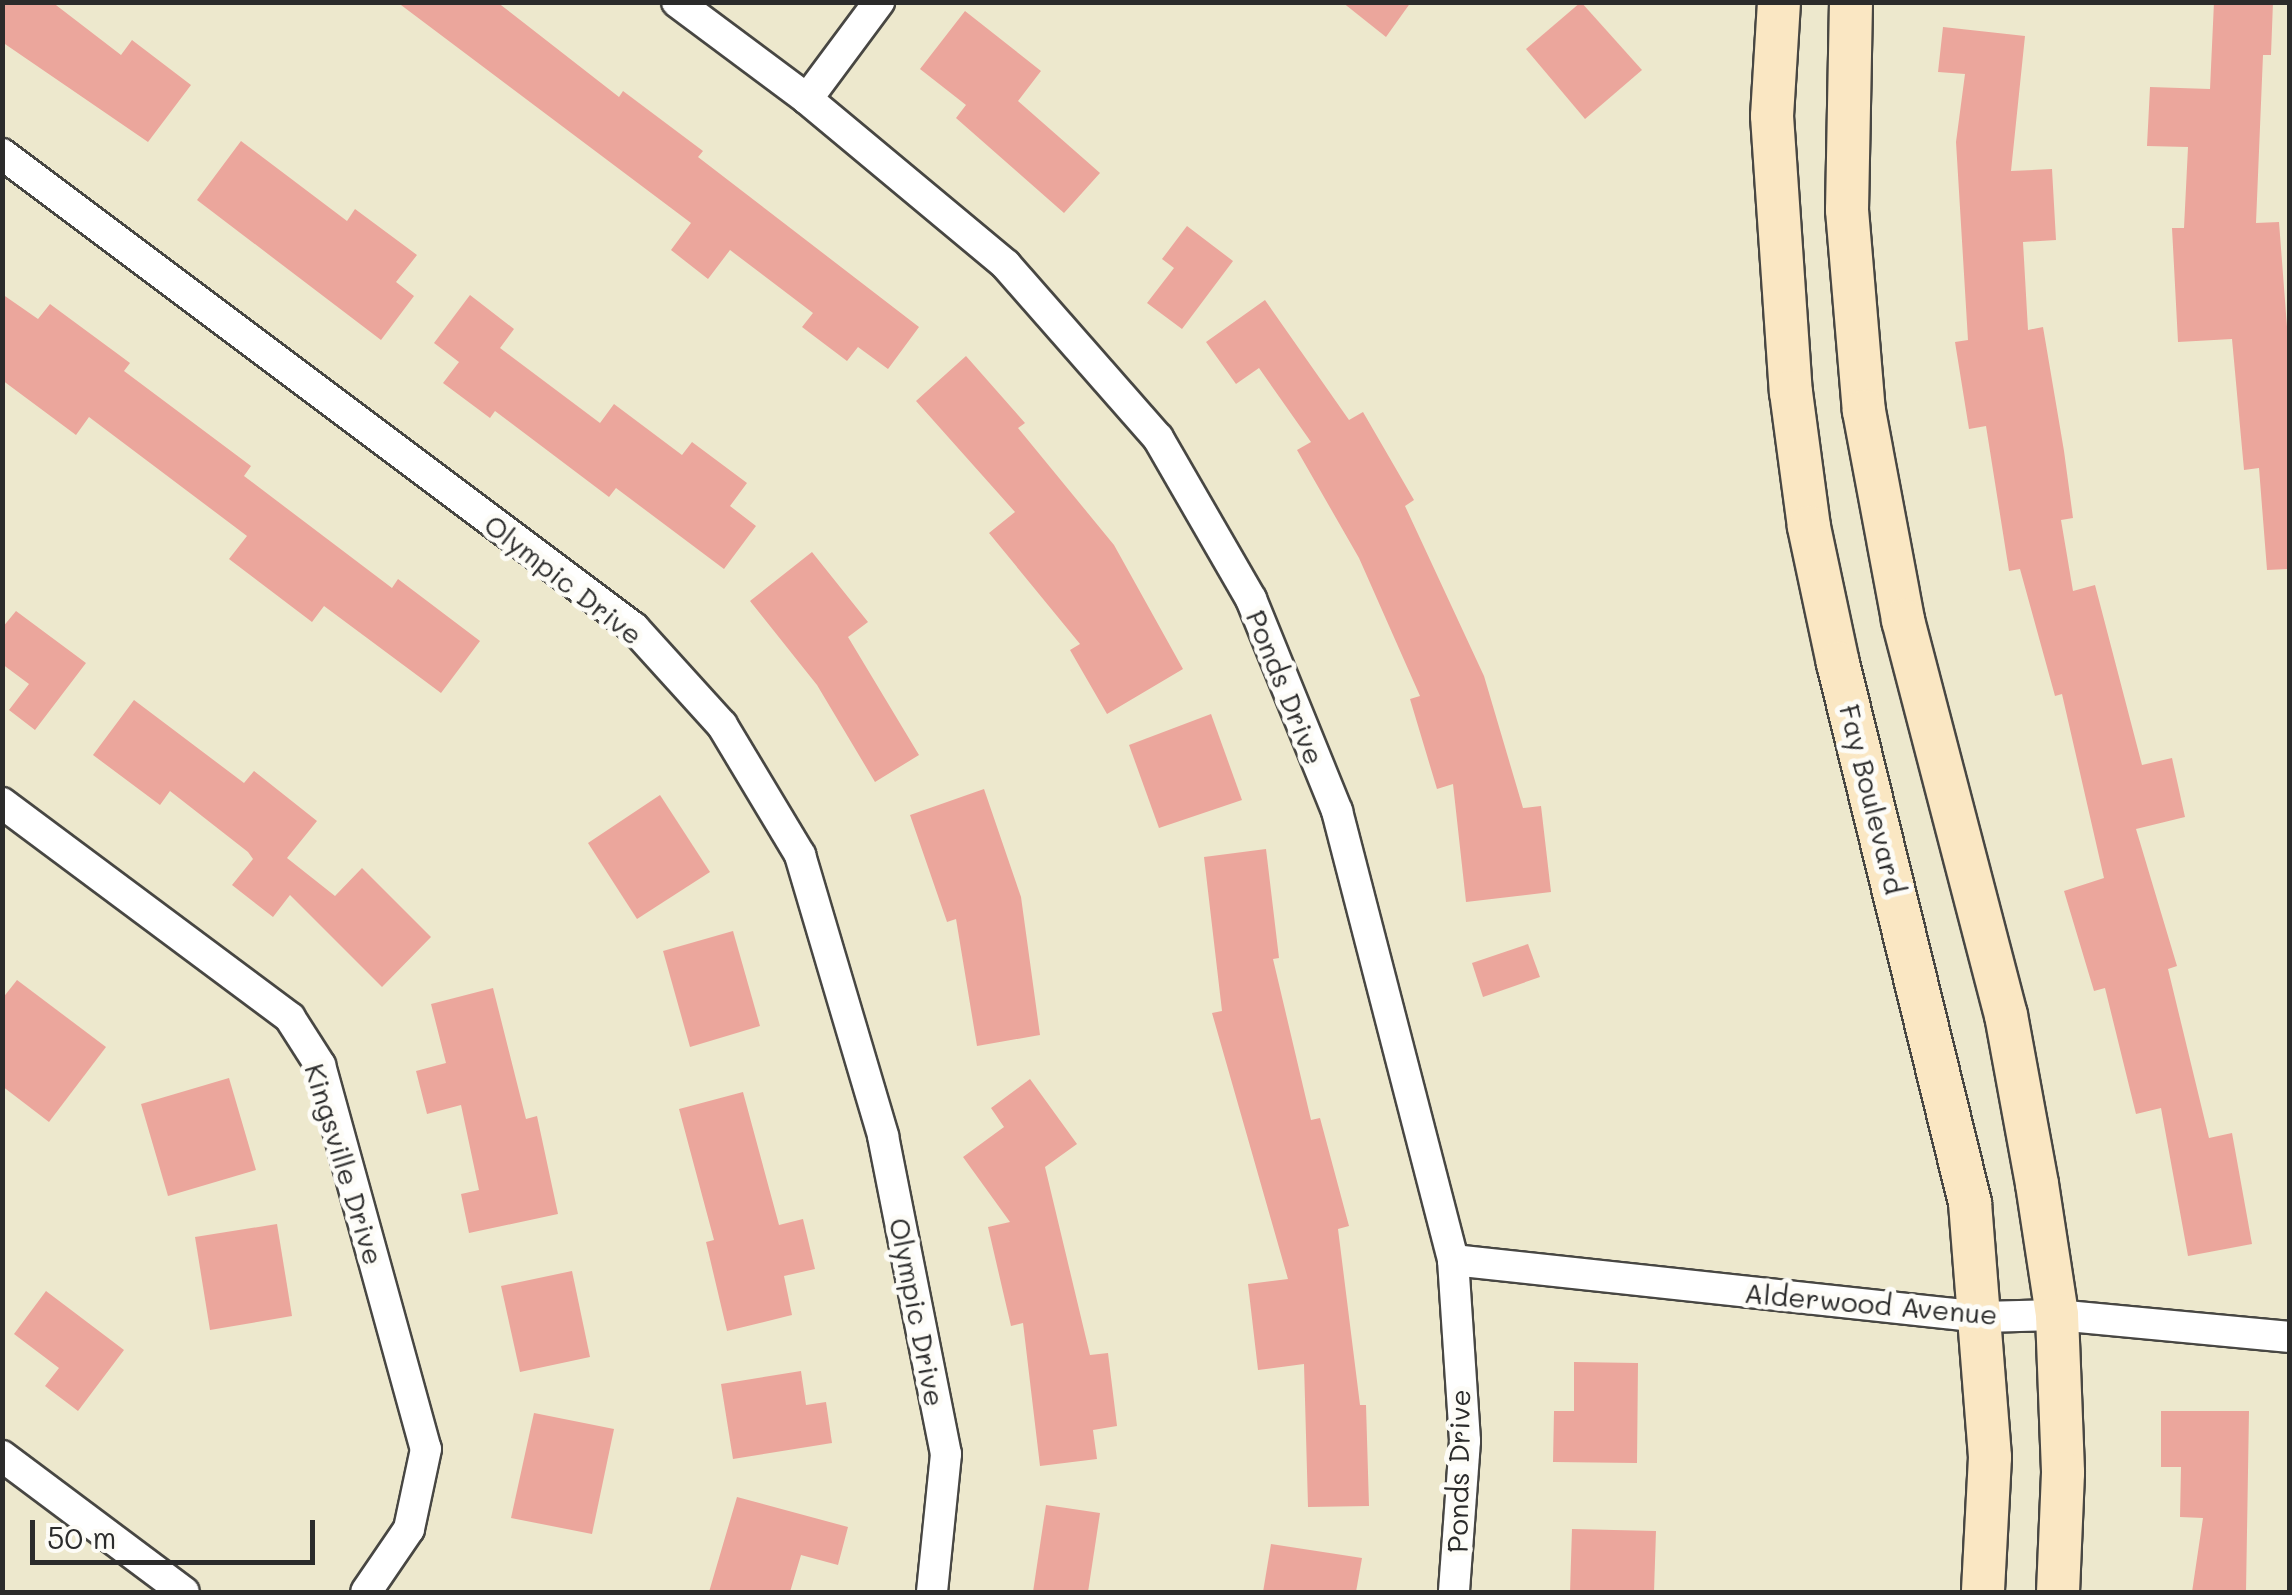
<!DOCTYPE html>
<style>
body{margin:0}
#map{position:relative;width:2292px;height:1595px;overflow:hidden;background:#ede8cd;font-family:Mali,sans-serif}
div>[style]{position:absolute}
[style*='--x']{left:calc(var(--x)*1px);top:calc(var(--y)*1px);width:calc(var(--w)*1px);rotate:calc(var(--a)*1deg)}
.building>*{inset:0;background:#eba69c}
.roads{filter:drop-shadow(2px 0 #484743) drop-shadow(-2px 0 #484743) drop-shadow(0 2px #484743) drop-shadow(0 -2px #484743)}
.street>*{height:30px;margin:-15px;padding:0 15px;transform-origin:15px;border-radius:15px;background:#fff}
.secondary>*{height:42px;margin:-21px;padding:0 21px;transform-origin:21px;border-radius:21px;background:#fae7c3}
span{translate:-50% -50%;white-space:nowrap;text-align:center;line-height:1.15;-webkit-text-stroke:10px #fdfcf7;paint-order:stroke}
.street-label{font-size:28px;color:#2b2b2b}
.frame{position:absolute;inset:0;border:5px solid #2b2b2b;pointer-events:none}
.scale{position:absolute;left:30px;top:1520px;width:285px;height:45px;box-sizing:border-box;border:5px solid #2b2b2b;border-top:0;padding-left:12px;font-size:30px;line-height:35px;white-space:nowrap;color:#2b2b2b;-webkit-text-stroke:8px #fdfcf7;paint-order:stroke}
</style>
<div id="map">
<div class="building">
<div style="clip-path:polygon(2px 2px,52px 2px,121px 55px,132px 40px,191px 85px,148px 142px,2px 42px)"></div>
<div style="clip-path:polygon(397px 2px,497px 2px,619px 97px,623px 91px,703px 151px,698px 157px,919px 327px,888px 369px,858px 347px,847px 361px,802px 327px,813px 313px,730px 250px,708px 279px,671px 250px,691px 223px)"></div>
<div style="clip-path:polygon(1342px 2px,1411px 2px,1386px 37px)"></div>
<div style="clip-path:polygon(1581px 2px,1642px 70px,1585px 119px,1526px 49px)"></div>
<div style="clip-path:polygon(2214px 2px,2273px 2px,2271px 55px,2263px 55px,2256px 223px,2279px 222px,2290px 366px,2290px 569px,2267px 570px,2259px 468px,2244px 470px,2232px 339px,2178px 342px,2172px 228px,2184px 228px,2188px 147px,2147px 146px,2150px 87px,2210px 89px)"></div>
<div style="clip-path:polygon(965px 11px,1041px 71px,1018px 101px,1100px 173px,1064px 213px,956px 118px,966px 105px,920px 69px)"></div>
<div style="clip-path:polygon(1943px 27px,2025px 36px,2011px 171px,2052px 169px,2056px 240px,2023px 242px,2028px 330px,2043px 327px,2064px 451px,2073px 518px,2061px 520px,2073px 591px,2095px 585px,2142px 765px,2172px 758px,2185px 817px,2136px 829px,2177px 966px,2168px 969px,2209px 1138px,2232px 1133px,2252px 1244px,2188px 1256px,2161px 1108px,2136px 1114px,2105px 988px,2094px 991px,2064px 891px,2104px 878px,2062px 694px,2055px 696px,2020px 569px,2009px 571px,1986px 426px,1969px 429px,1955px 342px,1968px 340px,1956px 142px,1965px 74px,1938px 72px)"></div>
<div style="clip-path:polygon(241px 141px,347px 221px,355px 209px,417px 255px,396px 282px,414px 296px,381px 340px,197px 200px)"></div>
<div style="clip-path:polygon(1187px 226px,1233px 261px,1182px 329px,1147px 303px,1174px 268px,1162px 259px)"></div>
<div style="clip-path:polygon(2px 294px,38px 319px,50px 304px,130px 363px,124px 371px,251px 466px,244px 476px,392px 588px,398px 579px,480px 641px,441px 693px,324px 606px,312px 622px,229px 559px,247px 536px,89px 417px,76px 435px,2px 380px)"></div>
<div style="clip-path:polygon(470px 295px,514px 329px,500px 348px,600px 423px,614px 404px,682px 455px,692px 442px,747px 483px,730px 506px,756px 526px,724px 569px,616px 488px,609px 497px,495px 411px,490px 418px,443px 383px,459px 362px,434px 343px)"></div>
<div style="clip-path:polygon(1265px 300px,1349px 420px,1363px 412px,1414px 500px,1405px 506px,1484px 676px,1523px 808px,1541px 806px,1551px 892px,1466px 902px,1453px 784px,1437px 789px,1410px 699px,1420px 696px,1359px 558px,1297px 450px,1311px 442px,1259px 368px,1236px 384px,1206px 342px)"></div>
<div style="clip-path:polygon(966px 356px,1025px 423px,1018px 428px,1114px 545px,1183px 669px,1107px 714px,1070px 650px,1080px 644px,989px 533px,1015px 512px,916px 401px)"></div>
<div style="clip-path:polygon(812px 552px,868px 622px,848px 637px,919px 755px,875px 782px,817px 685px,750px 601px)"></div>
<div style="clip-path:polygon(16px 611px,86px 663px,35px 730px,9px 710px,29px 684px,2px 664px,2px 628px)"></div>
<div style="clip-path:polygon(134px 700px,244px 783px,254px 771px,317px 821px,287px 858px,335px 896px,362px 868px,431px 937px,382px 987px,290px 895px,273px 917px,232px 885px,253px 859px,248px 852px,170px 791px,160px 805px,93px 755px)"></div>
<div style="clip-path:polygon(1211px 714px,1242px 800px,1159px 828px,1129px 745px)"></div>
<div style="clip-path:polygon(984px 789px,1021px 897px,1040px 1035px,977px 1046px,956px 919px,947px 922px,910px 815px)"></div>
<div style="clip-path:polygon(660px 795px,710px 872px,637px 919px,588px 843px)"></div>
<div style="clip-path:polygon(1266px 849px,1279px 958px,1273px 959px,1311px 1120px,1320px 1118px,1349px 1226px,1338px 1229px,1360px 1405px,1366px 1405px,1369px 1506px,1308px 1507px,1304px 1364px,1258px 1370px,1248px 1284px,1288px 1279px,1212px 1013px,1222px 1011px,1204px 857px)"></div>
<div style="clip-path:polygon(733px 931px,760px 1026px,690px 1047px,663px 951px)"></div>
<div style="clip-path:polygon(1528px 944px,1540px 977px,1483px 997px,1472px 963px)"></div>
<div style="clip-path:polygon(17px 980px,106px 1047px,49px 1122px,2px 1086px,2px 999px)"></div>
<div style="clip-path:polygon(493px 988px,526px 1119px,537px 1116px,558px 1214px,469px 1233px,461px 1194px,479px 1190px,461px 1105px,427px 1114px,416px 1071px,446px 1063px,431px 1004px)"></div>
<div style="clip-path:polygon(229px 1078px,256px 1170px,168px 1196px,141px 1104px)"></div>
<div style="clip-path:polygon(1030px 1079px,1077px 1144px,1045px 1167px,1090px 1355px,1108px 1353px,1117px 1426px,1093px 1430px,1097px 1459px,1040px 1466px,1023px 1323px,1011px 1326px,988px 1227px,1010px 1222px,963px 1157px,1004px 1127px,991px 1108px)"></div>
<div style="clip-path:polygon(743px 1092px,779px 1225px,803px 1219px,815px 1269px,784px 1276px,792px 1315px,727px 1331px,706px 1242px,714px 1240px,679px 1109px)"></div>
<div style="clip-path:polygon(277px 1224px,292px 1316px,210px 1330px,195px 1237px)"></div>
<div style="clip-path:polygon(572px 1271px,590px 1357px,520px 1372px,501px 1286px)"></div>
<div style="clip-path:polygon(46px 1291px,124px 1350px,78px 1411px,45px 1386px,59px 1368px,14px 1334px)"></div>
<div style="clip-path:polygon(1574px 1362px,1638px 1363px,1637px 1463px,1553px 1462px,1554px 1411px,1574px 1411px)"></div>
<div style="clip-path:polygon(801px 1371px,806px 1405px,826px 1402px,832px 1443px,733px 1459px,721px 1384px)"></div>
<div style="clip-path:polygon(2161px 1411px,2249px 1411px,2246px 1592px,2192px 1592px,2203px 1518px,2180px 1517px,2181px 1467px,2161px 1467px)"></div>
<div style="clip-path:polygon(534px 1413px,614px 1429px,592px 1534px,511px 1518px)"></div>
<div style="clip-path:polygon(737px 1497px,848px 1527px,838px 1565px,801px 1555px,790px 1592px,709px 1592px)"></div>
<div style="clip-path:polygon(1046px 1505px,1100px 1513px,1088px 1592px,1033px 1592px)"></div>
<div style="clip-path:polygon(1572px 1529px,1656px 1531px,1654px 1592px,1570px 1592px)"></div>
<div style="clip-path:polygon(1271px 1544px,1362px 1558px,1356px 1592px,1263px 1592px)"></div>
</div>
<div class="roads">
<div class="street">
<div style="--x:677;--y:2;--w:162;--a:36.7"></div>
<div style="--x:807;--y:99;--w:259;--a:39.8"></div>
<div style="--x:1006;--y:265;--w:230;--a:48.7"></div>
<div style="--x:1158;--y:438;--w:186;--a:60"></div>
<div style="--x:1251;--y:599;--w:229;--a:67.9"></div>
<div style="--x:1337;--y:811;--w:464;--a:75.5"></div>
<div style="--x:1453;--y:1260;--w:181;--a:86.2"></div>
<div style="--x:1465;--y:1441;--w:151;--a:94.2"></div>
<div style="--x:807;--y:99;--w:121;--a:-53.4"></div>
<div style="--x:2;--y:154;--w:790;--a:36.87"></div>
<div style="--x:634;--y:628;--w:131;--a:47.8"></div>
<div style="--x:722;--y:725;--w:152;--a:59"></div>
<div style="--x:800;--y:855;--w:293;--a:73.5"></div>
<div style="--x:883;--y:1136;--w:324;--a:78.8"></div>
<div style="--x:946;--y:1454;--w:139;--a:95.8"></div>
<div style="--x:2;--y:803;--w:359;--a:36.7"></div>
<div style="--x:290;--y:1018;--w:56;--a:57.4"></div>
<div style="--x:320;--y:1065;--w:398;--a:74.6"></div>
<div style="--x:426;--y:1449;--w:82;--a:102"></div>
<div style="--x:409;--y:1529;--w:76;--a:124.3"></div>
<div style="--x:1453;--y:1260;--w:532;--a:6.15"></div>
<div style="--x:1982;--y:1317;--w:75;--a:-1.5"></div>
<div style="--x:2057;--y:1315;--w:234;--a:5.4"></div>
<div style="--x:2;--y:1456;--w:227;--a:36.8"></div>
</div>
<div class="secondary">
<div style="--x:1779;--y:2;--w:114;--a:93.5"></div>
<div style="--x:1772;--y:116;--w:277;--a:86.1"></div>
<div style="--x:1791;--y:392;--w:136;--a:82.4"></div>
<div style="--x:1809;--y:527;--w:139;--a:78"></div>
<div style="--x:1838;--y:663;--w:556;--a:76.26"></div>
<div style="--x:1970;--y:1203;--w:255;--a:85.5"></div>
<div style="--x:1990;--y:1457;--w:135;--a:93"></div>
<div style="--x:1851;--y:2;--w:208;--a:91.1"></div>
<div style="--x:1847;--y:210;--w:202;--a:85.2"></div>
<div style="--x:1864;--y:411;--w:213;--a:79.4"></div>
<div style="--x:1903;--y:620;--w:408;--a:75.4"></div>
<div style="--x:2006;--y:1015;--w:172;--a:79.6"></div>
<div style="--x:2037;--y:1184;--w:133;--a:81.3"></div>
<div style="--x:2057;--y:1315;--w:158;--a:87.8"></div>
<div style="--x:2063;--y:1473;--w:119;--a:92.4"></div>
</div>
</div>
<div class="street-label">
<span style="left:564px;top:579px;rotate:38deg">Olympic Drive</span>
<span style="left:1286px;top:687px;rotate:68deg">Ponds Drive</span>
<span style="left:1873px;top:799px;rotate:76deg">Fay Boulevard</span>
<span style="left:345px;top:1164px;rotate:73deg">Kingsville Drive</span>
<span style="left:1871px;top:1303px;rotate:5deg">Alderwood Avenue</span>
<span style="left:918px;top:1312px;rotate:79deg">Olympic Drive</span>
<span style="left:1458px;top:1471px;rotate:-89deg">Ponds Drive</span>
</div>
<div class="frame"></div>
<div class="scale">50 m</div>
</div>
